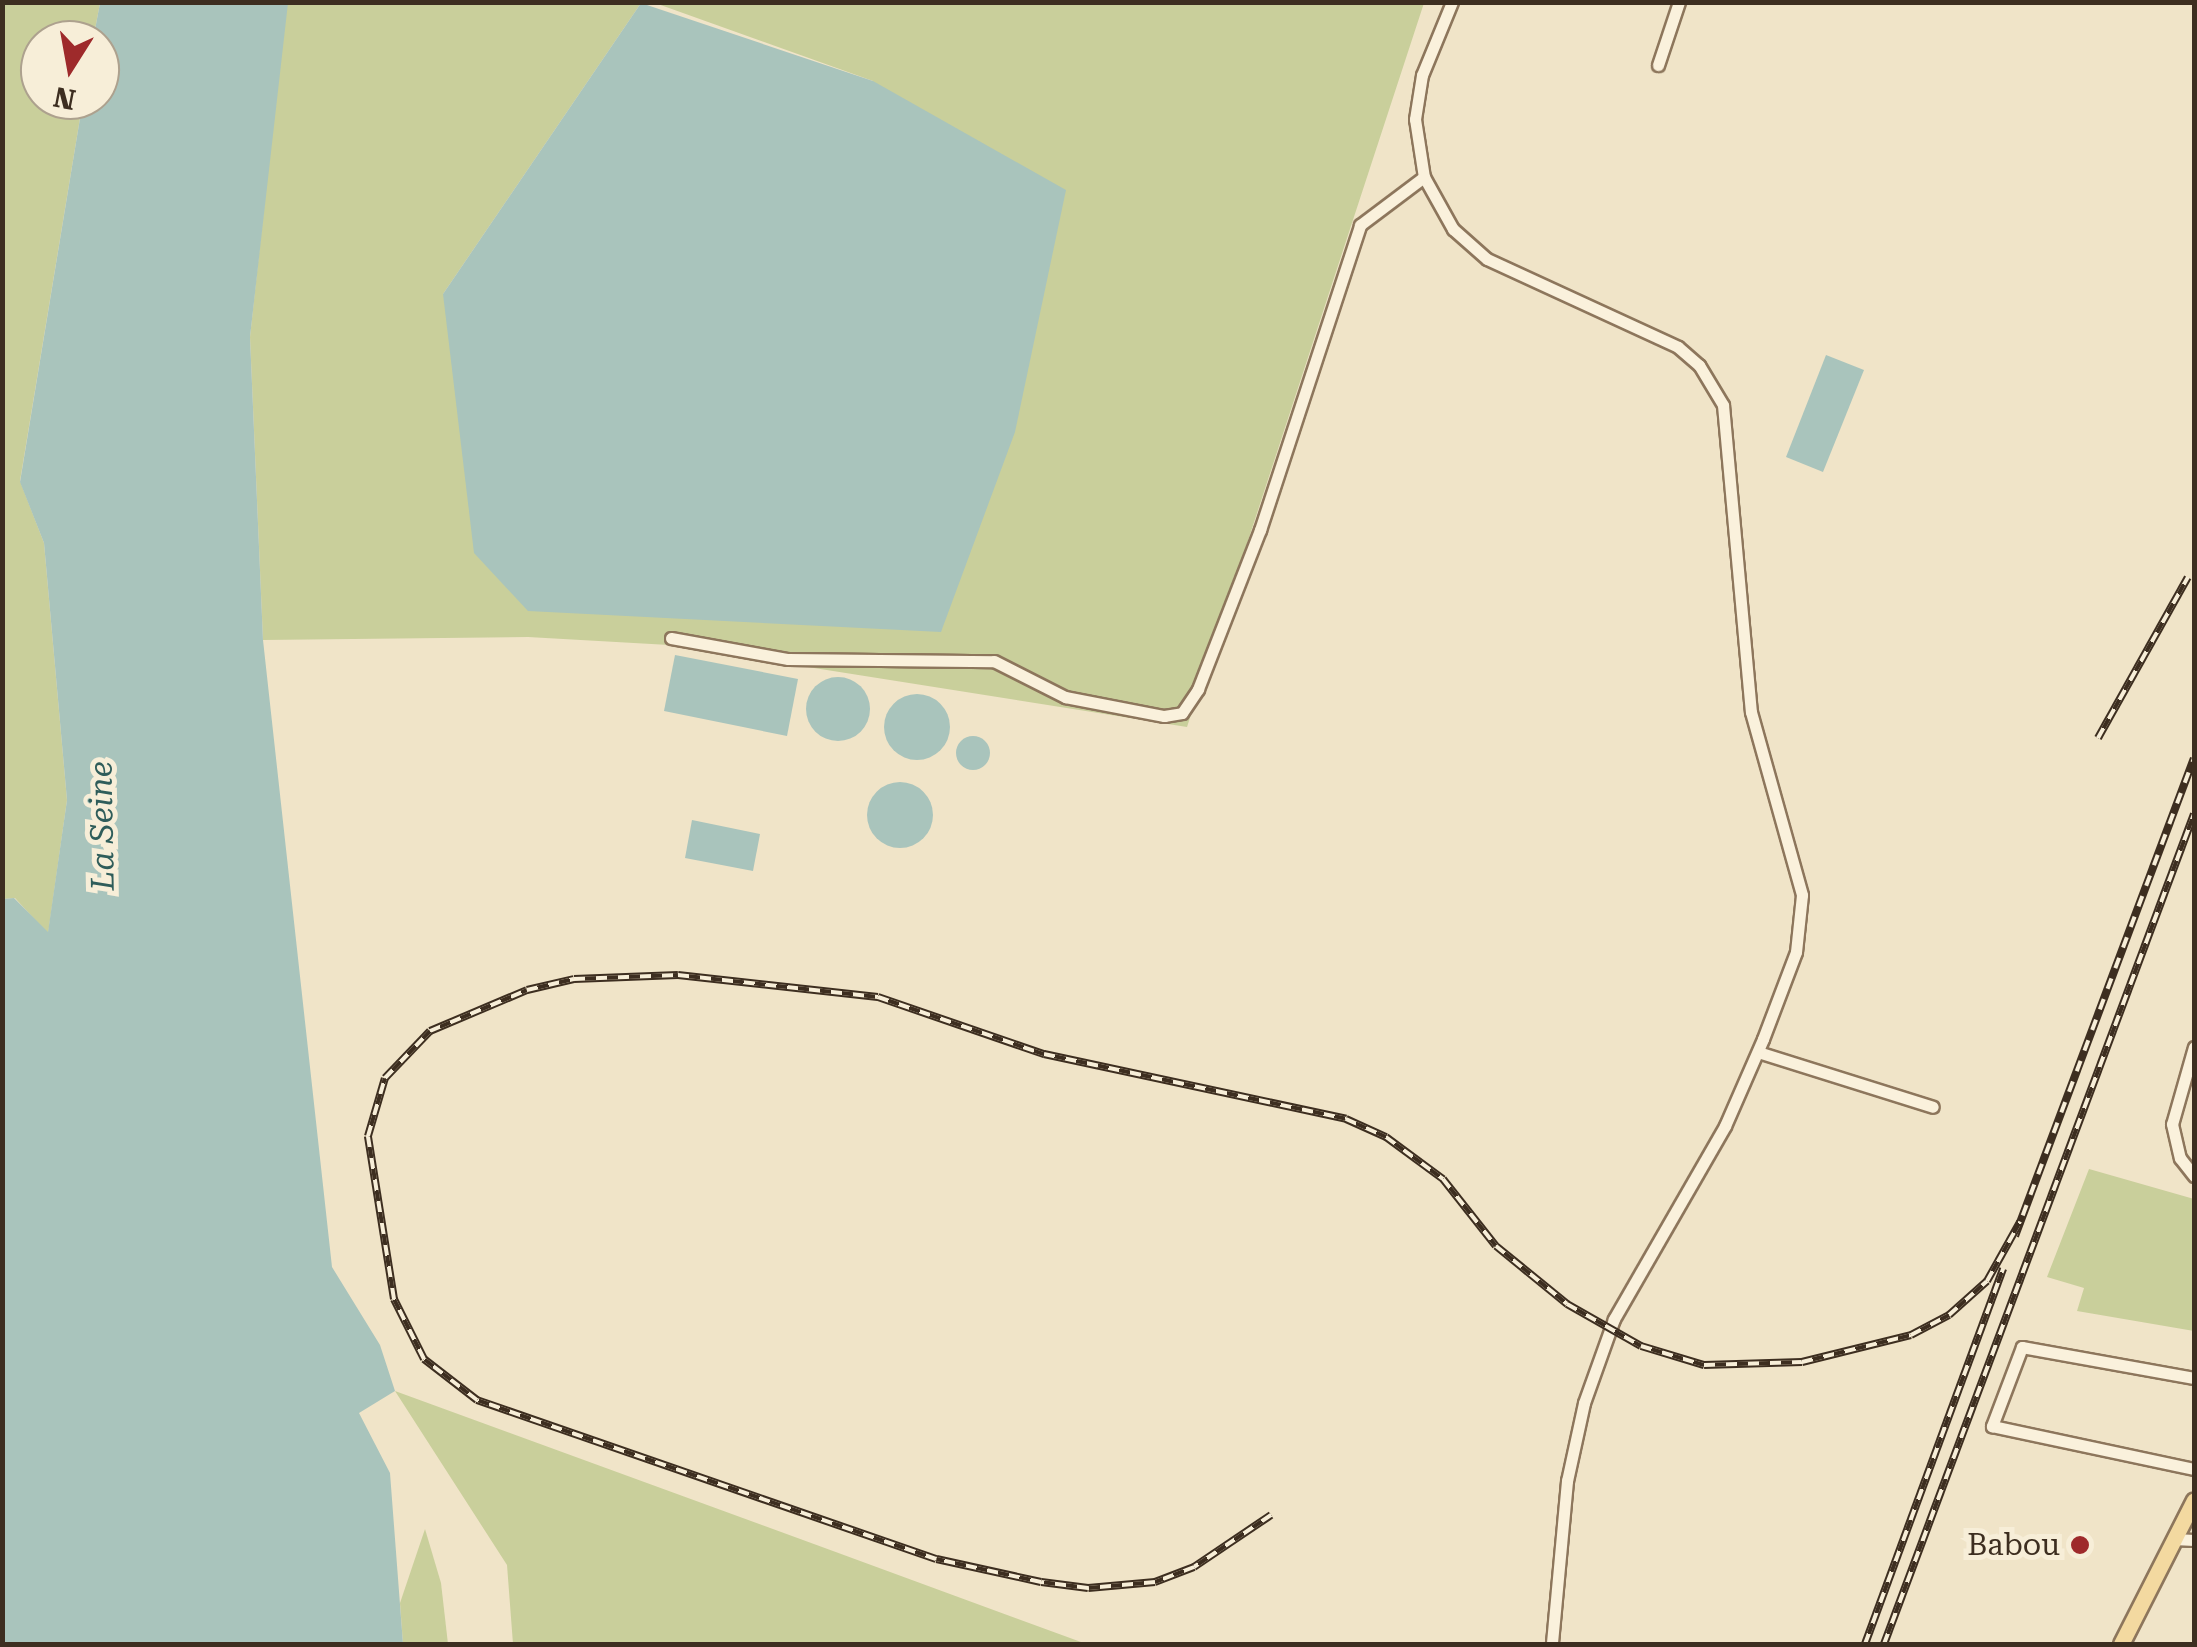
<!DOCTYPE html>
<style>
body{margin:0}
#map{position:relative;width:2197px;height:1647px;overflow:hidden;background:#f0e4c8;font-family:"Roboto Serif",serif}
div>[style]{position:absolute}
[style*='--x']{left:calc(var(--x)*1px);top:calc(var(--y)*1px);width:calc(var(--w)*1px);rotate:calc(var(--a)*1deg)}
.green>*{inset:0;background:#c9cf9b}
.water>*{inset:0;background:#a9c4bc}
.round{border-radius:50%}
.roads{filter:drop-shadow(2px 0 #8d765c) drop-shadow(-2px 0 #8d765c) drop-shadow(0 2px #8d765c) drop-shadow(0 -2px #8d765c)}
.minor>*{height:11px;margin:-5.5px;padding:0 5.5px;transform-origin:5.5px;border-radius:5.5px;background:#faf1dc}
.major>*{height:15px;margin:-7.5px;padding:0 7.5px;transform-origin:7.5px;border-radius:7.5px;background:#f3d9a0}
.rail>*{height:8px;margin-top:-4px;transform-origin:0;background:repeating-linear-gradient(90deg,#f7eed8 0 11px,#3d2e20 0 22px);box-sizing:border-box;border-block:2px solid #3d2e20}
.dots>*{width:28px;height:28px;translate:-50% -50%;box-sizing:border-box;border:5px solid #f7eed8;border-radius:50%}
span{translate:-50% -50%;white-space:nowrap;text-align:center;line-height:1.15;-webkit-text-stroke:10px #f7eed8;paint-order:stroke}
.poi-label{font-size:30px;color:#3d2e20}
.right{translate:-100% -50%;text-align:right}
.water-label{font-size:32px;color:#2f5d5a;font-style:italic}
.frame{position:absolute;inset:0;border:5px solid #3d2e20;pointer-events:none}
.north{position:absolute;left:20px;top:20px;width:100px;height:100px;box-sizing:border-box;background:#f7eed8;border:2px solid #ada18e;border-radius:50%;rotate:191deg;font-size:28px;font-weight:700;line-height:40px;text-align:center;color:#3d2e20}
.north::after{content:'';display:block;margin:auto;width:35px;height:45px;background:#9e2a2b;clip-path:polygon(50% 0,100% 100%,50% 72%,0 100%)}
</style>
<div id="map">
<div class="green">
<div style="clip-path:polygon(3px 3px,100px 3px,93px 40px,40px 40px,40px 100px,83px 100px,20px 481px,44px 543px,67px 800px,48px 934px,15px 898px,3px 899px)"></div>
<div style="clip-path:polygon(286px 3px,641px 3px,443px 294px,873px 81px,655px 3px,1424px 3px,1187px 727px,669px 645px,528px 637px,263px 640px,250px 337px)"></div>
<div style="clip-path:polygon(2089px 1169px,2194px 1199px,2194px 1331px,2077px 1311px,2084px 1288px,2047px 1277px)"></div>
<div style="clip-path:polygon(395px 1391px,833px 1551px,1081px 1642px,513px 1644px,507px 1565px)"></div>
<div style="clip-path:polygon(425px 1529px,441px 1583px,448px 1644px,403px 1644px,400px 1603px)"></div>
</div>
<div class="water">
<div style="clip-path:polygon(100px 3px,288px 3px,250px 337px,263px 640px,332px 1267px,380px 1345px,395px 1391px,359px 1413px,390px 1473px,403px 1644px,3px 1644px,3px 899px,14px 898px,48px 932px,67px 800px,44px 543px,20px 482px,83px 100px,100px 100px,100px 40px,93px 40px)"></div>
<div style="clip-path:polygon(641px 3px,873px 81px,1066px 190px,1015px 432px,941px 632px,528px 611px,474px 553px,443px 294px)"></div>
<div style="clip-path:polygon(1826px 355px,1864px 370px,1823px 472px,1786px 457px)"></div>
<div style="clip-path:polygon(675px 655px,798px 679px,787px 736px,664px 711px)"></div>
<div class="round" style="left:806px;top:677px;width:64px;height:64px"></div>
<div class="round" style="left:884px;top:694px;width:66px;height:66px"></div>
<div class="round" style="left:956px;top:736px;width:34px;height:34px"></div>
<div class="round" style="left:867px;top:782px;width:66px;height:66px"></div>
<div style="clip-path:polygon(692px 820px,760px 834px,753px 871px,685px 858px)"></div>
</div>
<div class="roads">
<div class="minor">
<div style="--x:1452;--y:2;--w:79;--a:112.3"></div>
<div style="--x:1422;--y:75;--w:45;--a:99"></div>
<div style="--x:1415;--y:119;--w:59;--a:81.2"></div>
<div style="--x:1424;--y:177;--w:60;--a:60.9"></div>
<div style="--x:1453;--y:229;--w:45;--a:41.4"></div>
<div style="--x:1487;--y:259;--w:210;--a:24.7"></div>
<div style="--x:1678;--y:347;--w:28;--a:41"></div>
<div style="--x:1699;--y:365;--w:47;--a:59"></div>
<div style="--x:1723;--y:405;--w:308;--a:84.8"></div>
<div style="--x:1751;--y:712;--w:190;--a:74.4"></div>
<div style="--x:1802;--y:895;--w:57;--a:96"></div>
<div style="--x:1796;--y:952;--w:93;--a:110.8"></div>
<div style="--x:1763;--y:1039;--w:95;--a:113.6"></div>
<div style="--x:1725;--y:1126;--w:223;--a:119.9"></div>
<div style="--x:1614;--y:1319;--w:89;--a:109.7"></div>
<div style="--x:1584;--y:1403;--w:80;--a:102.3"></div>
<div style="--x:1567;--y:1481;--w:164;--a:95.3"></div>
<div style="--x:1658;--y:65;--w:66;--a:-71.6"></div>
<div style="--x:671;--y:638;--w:119;--a:10.2"></div>
<div style="--x:788;--y:659;--w:206;--a:0.6"></div>
<div style="--x:994;--y:661;--w:80;--a:26.9"></div>
<div style="--x:1065;--y:697;--w:101;--a:10.9"></div>
<div style="--x:1164;--y:716;--w:18;--a:-9"></div>
<div style="--x:1182;--y:713;--w:29;--a:-56"></div>
<div style="--x:1198;--y:689;--w:171;--a:-68.7"></div>
<div style="--x:1260;--y:530;--w:321;--a:-71.8"></div>
<div style="--x:1360;--y:225;--w:80;--a:-36.9"></div>
<div style="--x:2194;--y:1047;--w:80;--a:105.9"></div>
<div style="--x:2172;--y:1124;--w:35;--a:77"></div>
<div style="--x:2180;--y:1158;--w:23;--a:52"></div>
<div style="--x:1758;--y:1052;--w:183;--a:17.4"></div>
<div style="--x:2194;--y:1378;--w:175;--a:-169.8"></div>
<div style="--x:2022;--y:1347;--w:85;--a:110.8"></div>
<div style="--x:1992;--y:1426;--w:207;--a:12"></div>
<div style="--x:2174;--y:1539;--w:20;--a:3"></div>
</div>
<div class="major">
<div style="--x:2121;--y:1644;--w:161;--a:-63.1"></div>
</div>
</div>
<div class="rail">
<div style="--x:2098;--y:738;--w:184;--a:-60.8"></div>
<div style="--x:2015;--y:1236;--w:510;--a:-69.47"></div>
<div style="--x:1271;--y:1515;--w:93;--a:146"></div>
<div style="--x:1194;--y:1567;--w:42;--a:159"></div>
<div style="--x:1155;--y:1582;--w:67;--a:174.9"></div>
<div style="--x:1088;--y:1588;--w:47;--a:-172.7"></div>
<div style="--x:1041;--y:1582;--w:107;--a:-167.6"></div>
<div style="--x:936;--y:1559;--w:486;--a:-160.9"></div>
<div style="--x:477;--y:1400;--w:67;--a:-142.3"></div>
<div style="--x:424;--y:1359;--w:67;--a:-116.6"></div>
<div style="--x:394;--y:1299;--w:165;--a:-99.1"></div>
<div style="--x:368;--y:1136;--w:60;--a:-73.7"></div>
<div style="--x:385;--y:1078;--w:65;--a:-46.2"></div>
<div style="--x:430;--y:1031;--w:105;--a:-22.9"></div>
<div style="--x:527;--y:990;--w:48;--a:-13.2"></div>
<div style="--x:574;--y:979;--w:104;--a:-2.2"></div>
<div style="--x:678;--y:975;--w:201;--a:6.3"></div>
<div style="--x:878;--y:997;--w:176;--a:19"></div>
<div style="--x:1044;--y:1054;--w:309;--a:12.1"></div>
<div style="--x:1346;--y:1119;--w:44;--a:24.2"></div>
<div style="--x:1386;--y:1137;--w:71;--a:36.4"></div>
<div style="--x:1443;--y:1179;--w:85;--a:51.7"></div>
<div style="--x:1496;--y:1246;--w:92;--a:39.2"></div>
<div style="--x:1567;--y:1304;--w:85;--a:29.6"></div>
<div style="--x:1641;--y:1346;--w:66;--a:16.8"></div>
<div style="--x:1704;--y:1365;--w:98;--a:-1.8"></div>
<div style="--x:1802;--y:1362;--w:112;--a:-13.9"></div>
<div style="--x:1911;--y:1335;--w:43;--a:-27.8"></div>
<div style="--x:1949;--y:1315;--w:51;--a:-41.8"></div>
<div style="--x:1987;--y:1281;--w:68;--a:-60.8"></div>
<div style="--x:1865;--y:1644;--w:400;--a:-69.8"></div>
<div style="--x:1884;--y:1644;--w:886;--a:-69.52"></div>
</div>
<div class="dots">
<div style="left:2080px;top:1545px;background:#9e2a2b"></div>
</div>
<div class="poi-label">
<span class="right" style="left:2060px;top:1545px">Babou</span>
</div>
<div class="water-label">
<span style="left:102px;top:826px;rotate:-91deg">La Seine</span>
</div>
<div class="frame"></div>
<div class="north">N</div>
</div>
